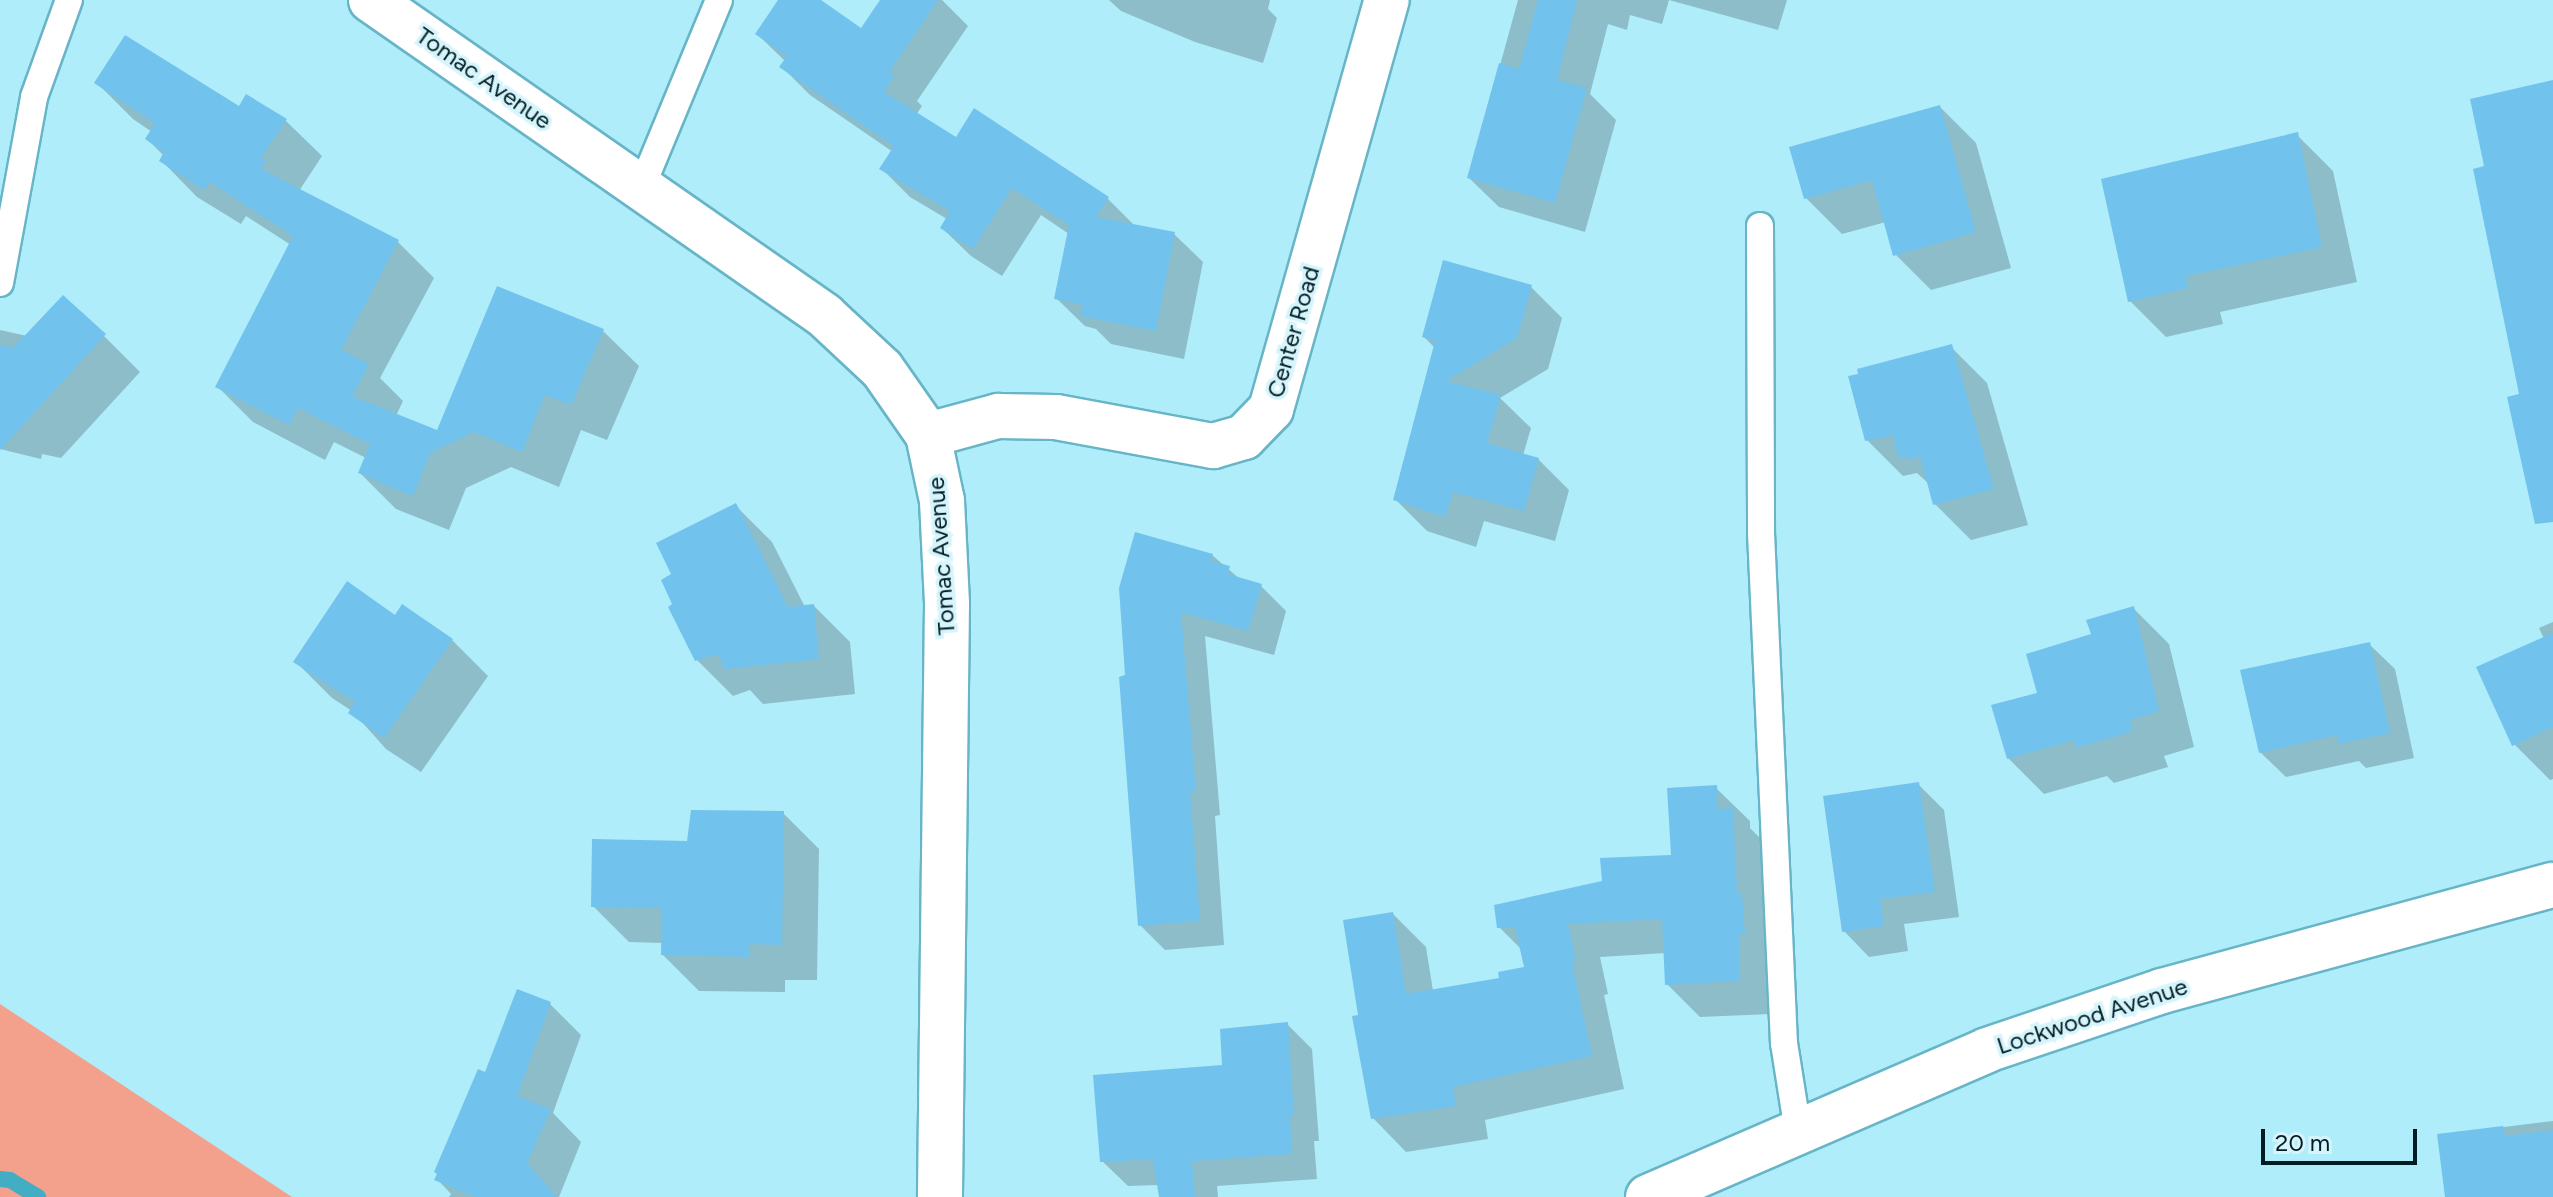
<!DOCTYPE html>
<style>
body{margin:0}
#map{position:relative;width:2553px;height:1197px;overflow:hidden;background:#afedfb;font-family:Figtree,sans-serif}
div>[style]{position:absolute}
[style*='--x']{left:calc(var(--x)*1px);top:calc(var(--y)*1px);width:calc(var(--w)*1px);rotate:calc(var(--a)*1deg)}
.green>*{inset:0;background:#f3a18d}
.shadow>*{inset:0;background:#0003}
.stream>*{height:16px;margin:-8px;padding:0 8px;transform-origin:8px;border-radius:8px;background:#43adc3}
.building>*{inset:0;background:#72c2ee}
.roads{filter:drop-shadow(2px 0 #67b5c7) drop-shadow(-2px 0 #67b5c7) drop-shadow(0 2px #67b5c7) drop-shadow(0 -2px #67b5c7)}
.service>*{height:26px;margin:-13px;padding:0 13px;transform-origin:13px;border-radius:13px;background:#fff}
.minor>*{height:44px;margin:-22px;padding:0 22px;transform-origin:22px;border-radius:22px;background:#fff}
span{translate:-50% -50%;white-space:nowrap;text-align:center;line-height:1.15;-webkit-text-stroke:7px #d6f4fb;paint-order:stroke}
.street-label{font-size:24px;color:#001d23}
.scale{position:absolute;left:2261px;top:1129px;width:156px;height:36px;box-sizing:border-box;border:4px solid #001d23;border-top:0;padding-left:10px;font-size:24px;line-height:28px;white-space:nowrap;color:#001d23;-webkit-text-stroke:6px #d6f4fb;paint-order:stroke}
</style>
<div id="map">
<div class="green">
<div style="clip-path:polygon(0 1004px,292px 1197px,0 1197px)"></div>
</div>
<div class="shadow">
<div style="clip-path:polygon(781px 0,817px 0,862px 30px,882px 0,942px 0,968px 26px,917px 101px,922px 106px,916px 115px,956px 140px,975px 111px,1108px 199px,1136px 227px,1174px 234px,1203px 262px,1184px 359px,1111px 344px,1096px 329px,1085px 326px,1056px 298px,1069px 234px,1041px 215px,1002px 276px,971px 256px,942px 228px,947px 219px,910px 197px,882px 169px,893px 152px,810px 95px,782px 67px,786px 62px,757px 34px)"></div>
<div style="clip-path:polygon(1109px 0,1270px 0,1268px 9px,1277px 18px,1263px 63px,1195px 42px,1121px 11px)"></div>
<div style="clip-path:polygon(1518px 0,1669px 0,1662px 24px,1630px 15px,1627px 30px,1608px 24px,1590px 94px,1616px 120px,1585px 232px,1499px 207px,1469px 178px)"></div>
<div style="clip-path:polygon(1669px 0,1787px 0,1778px 30px)"></div>
<div style="clip-path:polygon(97px 83px,286px 121px,322px 156px,299px 191px,398px 242px,434px 278px,380px 378px,403px 401px,396px 416px,438px 432px,603px 331px,639px 366px,607px 440px,581px 430px,559px 487px,511px 467px,466px 488px,449px 530px,396px 509px,360px 473px,366px 458px,334px 442px,325px 460px,253px 422px,217px 386px,291px 245px,246px 216px,241px 224px,197px 197px,161px 160px,163px 155px,147px 139px,152px 132px,133px 119px)"></div>
<div style="clip-path:polygon(1940px 107px,1976px 143px,2011px 268px,1931px 290px,1895px 254px,1886px 222px,1842px 234px,1806px 198px)"></div>
<div style="clip-path:polygon(2297px 135px,2333px 171px,2357px 282px,2220px 312px,2223px 324px,2166px 337px,2130px 301px)"></div>
<div style="clip-path:polygon(1531px 287px,1562px 318px,1548px 369px,1500px 398px,1531px 428px,1523px 455px,1538px 459px,1569px 490px,1555px 541px,1484px 521px,1476px 547px,1427px 531px,1396px 500px,1435px 348px,1424px 337px)"></div>
<div style="clip-path:polygon(0 330px,27px 336px,104px 336px,140px 372px,61px 458px,42px 454px,41px 459px,0 449px)"></div>
<div style="clip-path:polygon(1951px 347px,1987px 383px,2028px 525px,1971px 540px,1935px 504px,1930px 485px,1917px 473px,1903px 476px,1867px 440px,1860px 375px)"></div>
<div style="clip-path:polygon(736px 506px,772px 542px,805px 607px,814px 606px,850px 642px,855px 694px,763px 704px,750px 690px,733px 696px,697px 660px,675px 606px,674px 575px)"></div>
<div style="clip-path:polygon(1212px 555px,1241px 580px,1261px 586px,1286px 611px,1274px 655px,1205px 636px,1220px 815px,1215px 816px,1224px 945px,1165px 950px,1140px 925px,1127px 677px)"></div>
<div style="clip-path:polygon(2133px 608px,2169px 644px,2194px 747px,2164px 756px,2168px 767px,2114px 783px,2107px 776px,2044px 794px,2008px 758px,2039px 694px,2093px 636px)"></div>
<div style="clip-path:polygon(395px 618px,452px 640px,488px 676px,421px 772px,386px 749px,352px 711px,332px 698px,296px 662px)"></div>
<div style="clip-path:polygon(2553px 622px,2553px 779px,2550px 780px,2514px 744px,2544px 639px,2539px 628px)"></div>
<div style="clip-path:polygon(2369px 644px,2395px 669px,2414px 758px,2366px 768px,2359px 761px,2286px 777px,2260px 752px)"></div>
<div style="clip-path:polygon(1918px 784px,1944px 810px,1959px 917px,1904px 924px,1908px 951px,1869px 957px,1844px 931px)"></div>
<div style="clip-path:polygon(1716px 788px,1750px 821px,1750px 828px,1765px 843px,1771px 1014px,1700px 1017px,1667px 984px,1666px 953px,1600px 957px,1608px 994px,1604px 995px,1624px 1089px,1485px 1120px,1488px 1139px,1406px 1152px,1373px 1118px,1361px 1017px,1393px 914px,1426px 947px,1433px 991px,1501px 980px,1526px 968px,1522px 950px,1499px 927px,1673px 857px)"></div>
<div style="clip-path:polygon(783px 813px,819px 849px,817px 980px,785px 980px,785px 992px,699px 991px,663px 955px,663px 943px,629px 942px,593px 906px,688px 843px)"></div>
<div style="clip-path:polygon(550px 1004px,581px 1035px,553px 1113px,581px 1142px,559px 1197px,449px 1197px,451px 1194px,437px 1179px,486px 1074px)"></div>
<div style="clip-path:polygon(1287px 1024px,1312px 1049px,1319px 1141px,1314px 1141px,1317px 1179px,1217px 1186px,1218px 1197px,1161px 1197px,1159px 1185px,1128px 1186px,1102px 1161px,1224px 1066px)"></div>
<div style="clip-path:polygon(2553px 1121px,2553px 1197px,2447px 1197px,2440px 1135px)"></div>
</div>
<div class="stream">
<div style="--x:0;--y:1179;--w:10;--a:6"></div>
<div style="--x:10;--y:1180;--w:33;--a:31"></div>
</div>
<div class="building">
<div style="clip-path:polygon(778px 0,821px 0,861px 28px,880px 0,938px 0,889px 72px,895px 76px,884px 92px,956px 137px,974px 108px,1109px 197px,1096px 217px,1175px 232px,1156px 331px,1080px 316px,1082px 304px,1054px 299px,1069px 225px,1012px 188px,973px 249px,940px 228px,950px 211px,879px 169px,894px 146px,779px 67px,787px 56px,755px 34px)"></div>
<div style="clip-path:polygon(1538px 0,1577px 0,1557px 80px,1587px 88px,1555px 203px,1467px 178px,1499px 63px,1519px 69px)"></div>
<div style="clip-path:polygon(125px 35px,239px 106px,246px 94px,287px 119px,261px 158px,266px 161px,261px 169px,399px 240px,341px 350px,369px 364px,352px 396px,437px 430px,497px 286px,604px 329px,571px 405px,545px 395px,522px 452px,474px 432px,430px 453px,413px 496px,358px 473px,370px 444px,298px 408px,289px 425px,215px 387px,293px 236px,210px 182px,204px 190px,159px 161px,164px 152px,145px 139px,155px 123px,94px 83px)"></div>
<div style="clip-path:polygon(2553px 80px,2553px 522px,2535px 524px,2507px 397px,2519px 394px,2473px 169px,2484px 166px,2470px 99px)"></div>
<div style="clip-path:polygon(1940px 105px,1976px 232px,1893px 256px,1872px 180px,1804px 199px,1789px 147px)"></div>
<div style="clip-path:polygon(2298px 132px,2322px 247px,2186px 276px,2188px 288px,2128px 302px,2101px 179px)"></div>
<div style="clip-path:polygon(1443px 260px,1532px 285px,1517px 338px,1446px 381px,1501px 395px,1487px 443px,1539px 458px,1524px 511px,1453px 492px,1445px 517px,1393px 500px,1435px 341px,1422px 337px)"></div>
<div style="clip-path:polygon(63px 295px,106px 334px,0 450px,0 345px,13px 348px)"></div>
<div style="clip-path:polygon(1952px 344px,1994px 489px,1933px 505px,1920px 456px,1907px 460px,1906px 456px,1898px 457px,1893px 435px,1865px 441px,1848px 376px,1858px 374px,1857px 369px)"></div>
<div style="clip-path:polygon(736px 503px,788px 607px,814px 604px,819px 659px,725px 669px,718px 654px,695px 661px,668px 607px,672px 604px,661px 580px,671px 574px,656px 543px)"></div>
<div style="clip-path:polygon(1135px 532px,1213px 554px,1211px 561px,1230px 566px,1228px 574px,1262px 584px,1248px 631px,1181px 612px,1196px 791px,1190px 791px,1200px 921px,1138px 926px,1119px 677px,1125px 675px,1119px 588px)"></div>
<div style="clip-path:polygon(347px 581px,395px 615px,402px 604px,453px 639px,384px 738px,348px 713px,355px 702px,293px 662px)"></div>
<div style="clip-path:polygon(2134px 606px,2159px 711px,2130px 720px,2133px 731px,2076px 748px,2074px 740px,2007px 759px,1991px 705px,2037px 693px,2026px 654px,2091px 634px,2086px 620px)"></div>
<div style="clip-path:polygon(2553px 633px,2553px 727px,2512px 746px,2476px 667px)"></div>
<div style="clip-path:polygon(2370px 642px,2390px 733px,2339px 744px,2337px 735px,2259px 753px,2240px 670px)"></div>
<div style="clip-path:polygon(1919px 782px,1935px 892px,1880px 899px,1884px 926px,1842px 932px,1823px 796px)"></div>
<div style="clip-path:polygon(1717px 785px,1718px 809px,1733px 808px,1737px 894px,1742px 893px,1745px 933px,1739px 934px,1739px 981px,1665px 985px,1662px 919px,1568px 924px,1576px 962px,1572px 962px,1592px 1056px,1453px 1087px,1456px 1106px,1371px 1119px,1352px 1016px,1358px 1015px,1343px 920px,1393px 912px,1406px 994px,1499px 978px,1498px 972px,1524px 967px,1515px 927px,1497px 928px,1494px 905px,1602px 881px,1600px 858px,1671px 855px,1667px 788px)"></div>
<div style="clip-path:polygon(691px 810px,784px 811px,782px 945px,750px 944px,750px 957px,661px 955px,662px 908px,591px 907px,592px 839px,687px 841px)"></div>
<div style="clip-path:polygon(517px 989px,551px 1002px,517px 1096px,551px 1109px,527px 1163px,557px 1197px,476px 1197px,434px 1180px,437px 1174px,434px 1172px,478px 1069px,485px 1072px)"></div>
<div style="clip-path:polygon(1288px 1022px,1294px 1116px,1290px 1116px,1292px 1154px,1192px 1161px,1195px 1197px,1159px 1197px,1153px 1159px,1100px 1162px,1093px 1075px,1222px 1065px,1220px 1029px)"></div>
<div style="clip-path:polygon(2503px 1126px,2505px 1136px,2553px 1130px,2553px 1197px,2445px 1197px,2437px 1134px)"></div>
</div>
<div class="roads">
<div class="service">
<div style="--x:642;--y:186;--w:201;--a:-67.5"></div>
<div style="--x:1760;--y:226;--w:307;--a:89.8"></div>
<div style="--x:1761;--y:533;--w:511;--a:87.42"></div>
<div style="--x:1784;--y:1043;--w:89;--a:81"></div>
<div style="--x:0;--y:283;--w:189;--a:-79.6"></div>
<div style="--x:34;--y:97;--w:103;--a:-70.2"></div>
</div>
<div class="minor">
<div style="--x:371;--y:0;--w:552;--a:34.81"></div>
<div style="--x:824;--y:315;--w:79;--a:43"></div>
<div style="--x:882;--y:369;--w:80;--a:55.1"></div>
<div style="--x:928;--y:435;--w:67;--a:78"></div>
<div style="--x:942;--y:501;--w:103;--a:87.2"></div>
<div style="--x:947;--y:604;--w:593;--a:90.68"></div>
<div style="--x:928;--y:435;--w:73;--a:-15.2"></div>
<div style="--x:998;--y:416;--w:58;--a:1"></div>
<div style="--x:1056;--y:417;--w:160;--a:10.5"></div>
<div style="--x:1213;--y:446;--w:32;--a:-16"></div>
<div style="--x:1244;--y:437;--w:39;--a:-46"></div>
<div style="--x:1271;--y:409;--w:425;--a:-74.2"></div>
<div style="--x:1648;--y:1197;--w:369;--a:-23.4"></div>
<div style="--x:1987;--y:1050;--w:185;--a:-18.6"></div>
<div style="--x:2162;--y:991;--w:405;--a:-15.2"></div>
</div>
</div>
<div class="street-label">
<span style="left:484px;top:78px;rotate:35deg">Tomac Avenue</span>
<span style="left:1293px;top:332px;rotate:-74deg">Center Road</span>
<span style="left:941px;top:556px;rotate:-94deg">Tomac Avenue</span>
<span style="left:2092px;top:1016px;rotate:-18deg">Lockwood Avenue</span>
</div>
<div class="scale">20 m</div>
</div>
